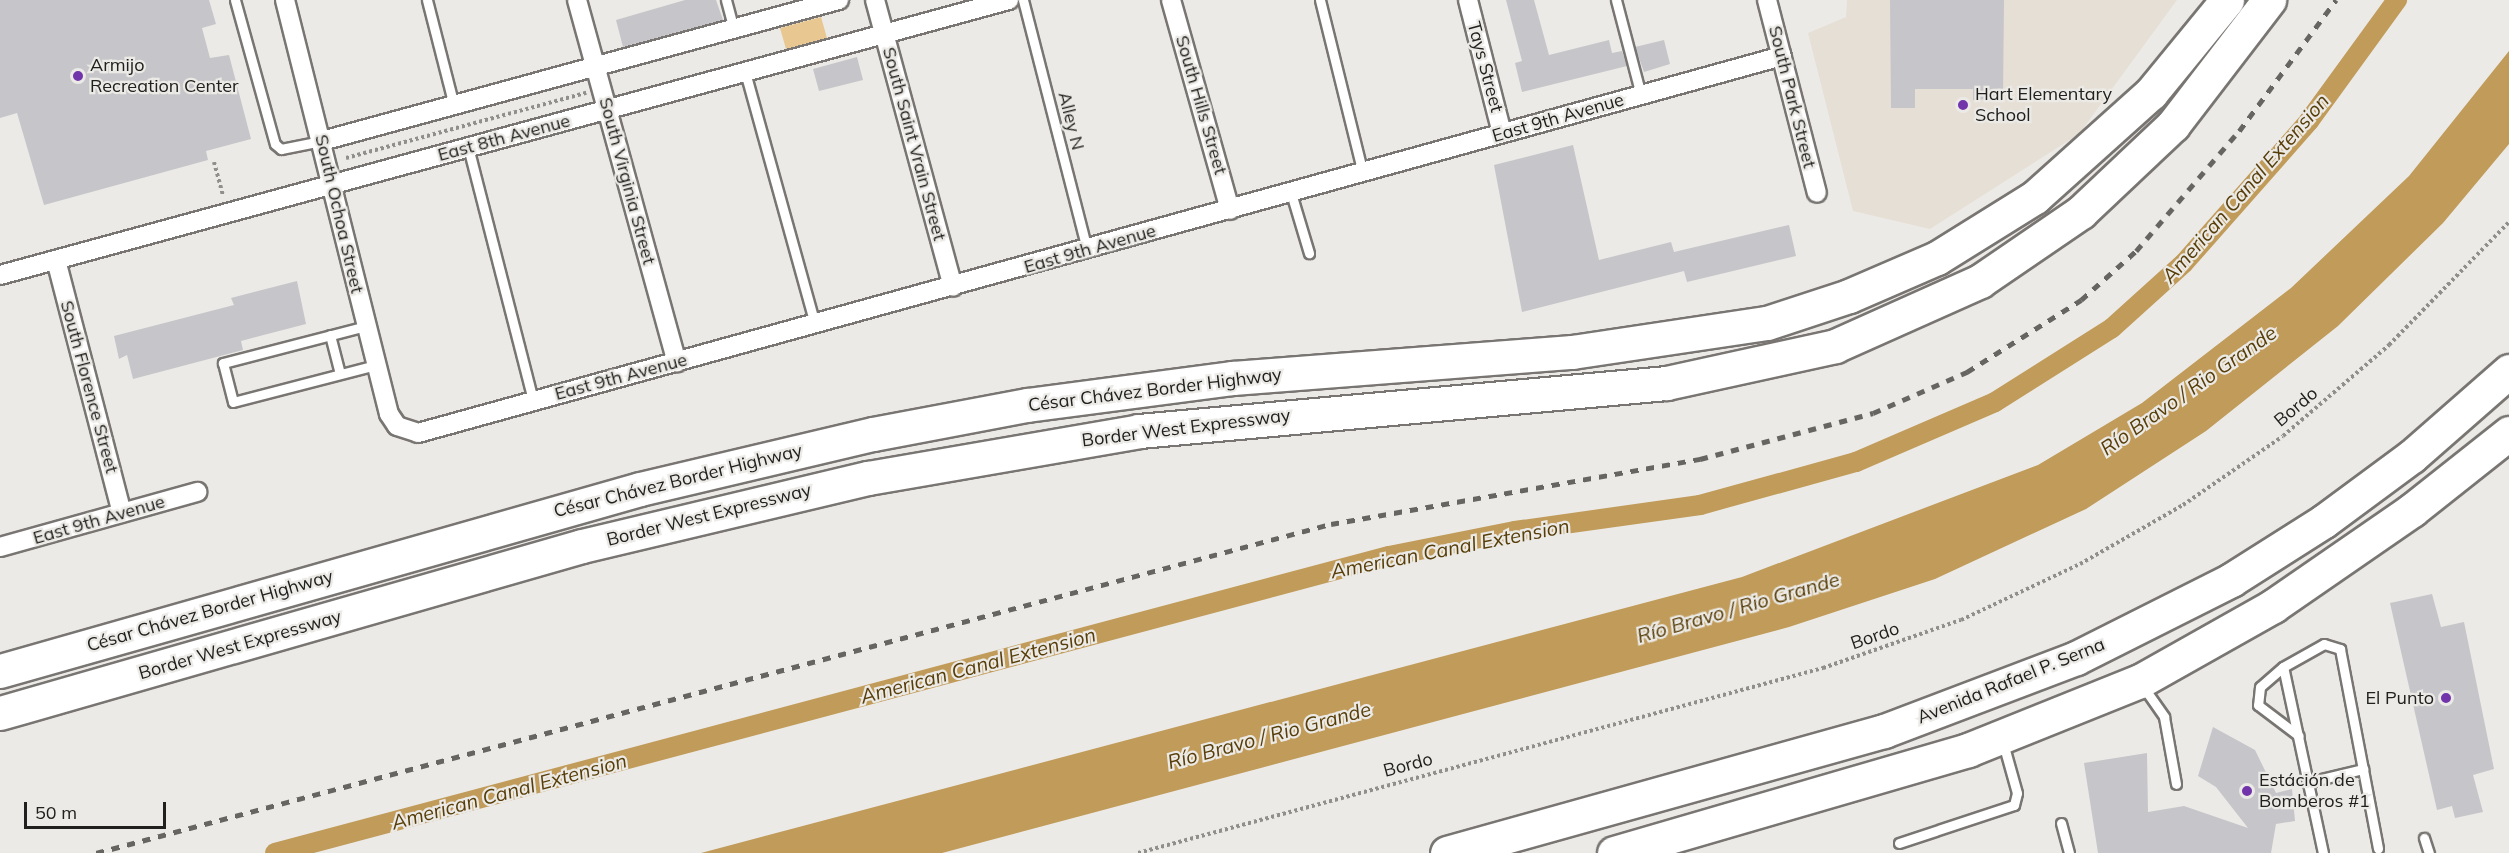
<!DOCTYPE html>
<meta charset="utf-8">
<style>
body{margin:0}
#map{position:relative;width:2509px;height:853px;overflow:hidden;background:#eceae6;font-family:Mulish,sans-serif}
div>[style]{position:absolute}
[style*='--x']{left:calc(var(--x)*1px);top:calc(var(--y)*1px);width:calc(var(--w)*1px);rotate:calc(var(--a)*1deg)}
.built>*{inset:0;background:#e6dfd5}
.green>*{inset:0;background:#e8c790}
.water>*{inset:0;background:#c09b5a}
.canal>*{height:20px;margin:-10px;padding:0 10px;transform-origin:10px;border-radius:10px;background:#c09b5a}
.building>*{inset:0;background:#c6c5c9}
.path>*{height:4px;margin-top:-2px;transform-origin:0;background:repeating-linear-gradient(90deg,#908f8c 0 3px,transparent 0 6px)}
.roads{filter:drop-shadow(2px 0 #787572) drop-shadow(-2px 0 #787572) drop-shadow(0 2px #787572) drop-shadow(0 -2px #787572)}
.lane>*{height:9px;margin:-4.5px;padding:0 4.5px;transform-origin:4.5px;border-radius:4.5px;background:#fff}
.street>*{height:18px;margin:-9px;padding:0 9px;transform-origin:9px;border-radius:9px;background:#fff}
.highway>*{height:33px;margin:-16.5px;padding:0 16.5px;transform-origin:16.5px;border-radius:16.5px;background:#fff}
.rail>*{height:4.5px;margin-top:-2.25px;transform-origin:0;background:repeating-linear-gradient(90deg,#666562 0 8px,transparent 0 16px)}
.dots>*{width:16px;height:16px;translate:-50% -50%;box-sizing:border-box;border:3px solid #eceae6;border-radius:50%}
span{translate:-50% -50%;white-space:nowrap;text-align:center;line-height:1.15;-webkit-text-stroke:4.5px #eceae6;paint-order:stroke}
.poi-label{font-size:18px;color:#20201e}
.left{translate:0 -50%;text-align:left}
.right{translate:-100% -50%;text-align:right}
.street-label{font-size:18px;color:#20201e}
.water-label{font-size:20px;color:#573d07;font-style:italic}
.scale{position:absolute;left:24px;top:802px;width:142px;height:27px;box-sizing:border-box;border:3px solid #20201e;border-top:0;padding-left:8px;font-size:18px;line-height:21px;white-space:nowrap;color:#20201e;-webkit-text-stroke:4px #eceae6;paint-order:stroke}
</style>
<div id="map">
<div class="built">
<div style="clip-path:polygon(1847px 0,2177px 0,2079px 134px,1930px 229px,1853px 211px,1808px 33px,1846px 17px)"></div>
</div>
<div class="green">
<div style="clip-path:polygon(821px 17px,827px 38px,786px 49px,780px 28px)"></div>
</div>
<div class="water">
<div style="clip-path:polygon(2509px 51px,2509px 144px,2443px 223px,2338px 326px,2206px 431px,2086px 509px,1935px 579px,1789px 627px,942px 853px,701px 853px,1742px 577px,2038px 465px,2142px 403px,2291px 288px,2409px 176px)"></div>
</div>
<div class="canal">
<div style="--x:275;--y:853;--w:1153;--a:-14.93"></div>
<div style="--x:1389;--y:556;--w:128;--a:-11.2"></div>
<div style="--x:1515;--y:531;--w:187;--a:-8"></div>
<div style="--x:1700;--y:505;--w:162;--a:-15.4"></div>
<div style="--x:1856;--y:462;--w:151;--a:-23.3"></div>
<div style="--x:1995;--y:402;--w:138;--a:-32.3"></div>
<div style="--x:2112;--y:328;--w:97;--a:-42.1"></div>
<div style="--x:2184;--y:263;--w:189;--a:-48.6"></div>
<div style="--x:2309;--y:121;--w:150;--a:-54"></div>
</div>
<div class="building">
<div style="clip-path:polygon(0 0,209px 0,216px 24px,202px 28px,210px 58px,229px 55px,251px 139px,206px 151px,208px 160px,44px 205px,17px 113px,0 118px)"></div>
<div style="clip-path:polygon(685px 0,716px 0,723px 20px,623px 47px,616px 20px)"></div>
<div style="clip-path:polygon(1506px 0,1534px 0,1549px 55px,1609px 40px,1612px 53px,1622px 51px,1627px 66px,1522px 92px,1515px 63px,1522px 61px)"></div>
<div style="clip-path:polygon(1890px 0,2004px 0,2003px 98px,1973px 100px,1973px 89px,1915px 89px,1915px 108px,1891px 108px)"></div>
<div style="clip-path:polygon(1664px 40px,1670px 64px,1644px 72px,1635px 47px)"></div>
<div style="clip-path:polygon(857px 57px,863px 80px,819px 91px,813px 69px)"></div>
<div style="clip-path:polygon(1573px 145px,1599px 260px,1671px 242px,1674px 252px,1789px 225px,1796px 256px,1687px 282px,1684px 271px,1522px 312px,1494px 165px)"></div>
<div style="clip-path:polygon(297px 281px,306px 324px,241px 341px,243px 350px,133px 379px,127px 355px,119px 359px,114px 336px,234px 305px,231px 298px)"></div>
<div style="clip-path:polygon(2432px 594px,2441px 627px,2464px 622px,2494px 769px,2473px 775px,2483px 812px,2455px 818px,2452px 806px,2437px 810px,2390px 603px)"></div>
<div style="clip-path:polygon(2213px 727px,2255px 750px,2276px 793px,2292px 789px,2295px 821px,2276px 824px,2271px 853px,2098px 853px,2084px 763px,2147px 753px,2148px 812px,2184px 806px,2248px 828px,2216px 787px,2198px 776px)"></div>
</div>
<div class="path">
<div style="--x:346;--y:158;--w:249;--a:-15.2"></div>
<div style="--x:214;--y:162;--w:35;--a:75"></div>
<div style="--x:1138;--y:853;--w:710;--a:-15.11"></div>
<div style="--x:1823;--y:668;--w:146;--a:-19.2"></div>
<div style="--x:1961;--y:620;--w:132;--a:-25.2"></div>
<div style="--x:2080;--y:564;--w:119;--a:-29.8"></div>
<div style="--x:2183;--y:505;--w:121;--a:-34.6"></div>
<div style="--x:2283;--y:436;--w:140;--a:-40.6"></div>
<div style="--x:2389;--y:345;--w:172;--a:-45.7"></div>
</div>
<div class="roads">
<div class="lane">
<div style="--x:235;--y:0;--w:149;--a:74.5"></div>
<div style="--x:275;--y:144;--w:8;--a:40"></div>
<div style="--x:281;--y:149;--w:41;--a:-11.3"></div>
<div style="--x:427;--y:0;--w:109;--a:75.7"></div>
<div style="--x:726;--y:0;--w:30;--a:75"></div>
<div style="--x:1023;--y:0;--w:257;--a:75.6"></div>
<div style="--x:1320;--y:0;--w:179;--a:76.1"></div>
<div style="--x:1616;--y:0;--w:98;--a:75.3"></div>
<div style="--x:745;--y:72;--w:262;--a:74.5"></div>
<div style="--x:468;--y:147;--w:262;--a:75.6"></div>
<div style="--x:1291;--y:193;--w:63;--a:73.3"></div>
<div style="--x:366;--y:326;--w:148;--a:165.5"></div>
<div style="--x:223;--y:363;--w:40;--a:75.6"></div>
<div style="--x:233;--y:402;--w:148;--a:-14.5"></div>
<div style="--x:330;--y:335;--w:40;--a:75.6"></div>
<div style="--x:2283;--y:667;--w:30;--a:139"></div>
<div style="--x:2260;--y:687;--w:18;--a:96"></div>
<div style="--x:2258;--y:705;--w:51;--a:37.1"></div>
<div style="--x:2142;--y:685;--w:39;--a:55"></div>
<div style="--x:2164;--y:717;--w:68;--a:79.8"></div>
<div style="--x:2309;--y:782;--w:56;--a:-13.5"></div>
<div style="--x:2061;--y:823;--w:31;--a:75"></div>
<div style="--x:2424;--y:838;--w:16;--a:72"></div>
<div style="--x:1899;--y:843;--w:121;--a:-18.3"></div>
<div style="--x:2014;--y:805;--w:12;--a:-76"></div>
<div style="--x:2017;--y:793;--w:52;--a:-105.6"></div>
<div style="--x:2323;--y:853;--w:190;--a:-102.1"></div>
<div style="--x:2283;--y:667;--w:47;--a:-29.3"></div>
<div style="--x:2324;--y:644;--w:17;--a:17"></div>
<div style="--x:2340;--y:649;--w:203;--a:79.2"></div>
</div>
<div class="street">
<div style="--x:285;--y:0;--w:427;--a:75.9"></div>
<div style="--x:389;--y:414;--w:14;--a:56"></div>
<div style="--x:397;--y:426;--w:22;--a:18"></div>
<div style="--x:418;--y:433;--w:1415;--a:-15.45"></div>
<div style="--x:577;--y:0;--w:376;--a:74.6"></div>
<div style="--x:875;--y:0;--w:297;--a:74.8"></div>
<div style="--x:1171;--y:0;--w:218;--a:74.3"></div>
<div style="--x:1468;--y:0;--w:137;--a:75.7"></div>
<div style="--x:1767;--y:0;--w:199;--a:75.5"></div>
<div style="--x:322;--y:141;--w:536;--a:-15.26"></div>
<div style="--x:56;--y:260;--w:261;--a:75.4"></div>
<div style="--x:0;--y:275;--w:1046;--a:-15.25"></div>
<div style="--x:0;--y:547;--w:205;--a:-15.6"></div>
</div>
<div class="highway">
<div style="--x:0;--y:671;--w:665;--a:-15.87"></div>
<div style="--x:640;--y:489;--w:239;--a:-13.3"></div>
<div style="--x:873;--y:434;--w:157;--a:-10.7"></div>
<div style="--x:1027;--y:405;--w:208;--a:-7.5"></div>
<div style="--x:1233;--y:378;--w:340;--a:-4.4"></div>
<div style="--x:1572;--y:352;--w:197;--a:-8.5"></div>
<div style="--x:1767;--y:323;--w:86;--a:-18.2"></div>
<div style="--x:1849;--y:296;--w:96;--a:-23.4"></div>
<div style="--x:1937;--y:258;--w:115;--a:-31.9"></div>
<div style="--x:2035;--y:197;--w:156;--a:-41.9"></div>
<div style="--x:2151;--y:93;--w:120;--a:-50.7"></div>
<div style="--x:0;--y:713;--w:605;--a:-16.01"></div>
<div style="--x:582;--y:546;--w:294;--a:-13.4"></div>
<div style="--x:868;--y:478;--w:275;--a:-9.8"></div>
<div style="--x:1139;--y:431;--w:529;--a:-5.2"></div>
<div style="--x:1666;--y:383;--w:173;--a:-12.3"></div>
<div style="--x:1835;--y:346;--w:159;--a:-24.1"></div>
<div style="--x:1980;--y:281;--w:122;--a:-34.3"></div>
<div style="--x:2081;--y:212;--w:127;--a:-43.4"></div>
<div style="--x:2173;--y:125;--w:158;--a:-52.5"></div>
<div style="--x:1447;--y:853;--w:454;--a:-15.6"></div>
<div style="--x:1884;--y:731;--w:205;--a:-20.8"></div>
<div style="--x:2076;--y:658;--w:174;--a:-26.7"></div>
<div style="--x:2231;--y:580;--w:110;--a:-32.4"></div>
<div style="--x:2324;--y:521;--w:109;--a:-36.5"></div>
<div style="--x:2412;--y:456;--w:129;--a:-41.2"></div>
<div style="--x:1614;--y:853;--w:369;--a:-16.2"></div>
<div style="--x:1968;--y:750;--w:185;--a:-21.9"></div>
<div style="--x:2140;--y:681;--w:153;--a:-29.4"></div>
<div style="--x:2273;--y:606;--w:169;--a:-34.6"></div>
<div style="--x:2412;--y:510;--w:124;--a:-38.4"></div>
</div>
</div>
<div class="rail">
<div style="--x:96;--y:853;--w:1278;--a:-14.92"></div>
<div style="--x:1331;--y:524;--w:375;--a:-10"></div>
<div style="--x:1700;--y:459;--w:179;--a:-14.9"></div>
<div style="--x:1873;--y:413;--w:103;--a:-23.6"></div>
<div style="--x:1967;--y:372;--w:135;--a:-32.3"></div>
<div style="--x:2081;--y:300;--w:74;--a:-41.7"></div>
<div style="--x:2136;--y:251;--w:158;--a:-49.4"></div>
<div style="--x:2239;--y:131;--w:163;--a:-53.5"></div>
</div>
<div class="dots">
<div style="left:78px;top:76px;background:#7134aa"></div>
<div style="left:1963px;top:105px;background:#7134aa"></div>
<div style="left:2446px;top:698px;background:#7134aa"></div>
<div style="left:2247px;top:791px;background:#7134aa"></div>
</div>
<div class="poi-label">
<span class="left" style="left:90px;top:76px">Armijo<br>Recreation Center</span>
<span class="left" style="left:1975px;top:105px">Hart Elementary<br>School</span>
<span class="right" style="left:2434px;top:698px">El Punto</span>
<span class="left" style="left:2259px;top:791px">Estáción de<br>Bomberos #1</span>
</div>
<div class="street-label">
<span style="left:1485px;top:67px;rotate:75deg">Tays Street</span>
<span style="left:1792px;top:97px;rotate:76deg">South Park Street</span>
<span style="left:1201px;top:105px;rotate:74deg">South Hills Street</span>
<span style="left:1558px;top:118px;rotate:-16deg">East 9th Avenue</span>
<span style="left:1071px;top:121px;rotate:76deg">Alley N</span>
<span style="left:504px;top:138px;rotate:-15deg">East 8th Avenue</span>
<span style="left:914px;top:144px;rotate:75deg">South Saint Vrain Street</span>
<span style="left:627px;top:181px;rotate:75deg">South Virginia Street</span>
<span style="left:339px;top:214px;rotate:77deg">South Ochoa Street</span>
<span style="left:1090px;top:249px;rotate:-16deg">East 9th Avenue</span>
<span style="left:621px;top:377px;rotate:-15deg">East 9th Avenue</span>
<span style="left:89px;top:387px;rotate:75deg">South Florence Street</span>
<span style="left:1155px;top:390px;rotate:-7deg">César Chávez Border Highway</span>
<span style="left:2296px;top:407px;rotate:-40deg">Bordo</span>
<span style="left:1186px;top:428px;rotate:-7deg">Border West Expressway</span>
<span style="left:678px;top:481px;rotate:-14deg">César Chávez Border Highway</span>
<span style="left:709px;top:515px;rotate:-14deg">Border West Expressway</span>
<span style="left:99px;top:520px;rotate:-16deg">East 9th Avenue</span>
<span style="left:210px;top:611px;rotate:-16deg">César Chávez Border Highway</span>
<span style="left:1875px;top:636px;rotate:-19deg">Bordo</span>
<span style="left:240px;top:645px;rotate:-16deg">Border West Expressway</span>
<span style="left:2011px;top:681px;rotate:-22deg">Avenida Rafael P. Serna</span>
<span style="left:1408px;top:765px;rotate:-15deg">Bordo</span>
</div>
<div class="water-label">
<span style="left:2245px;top:188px;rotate:-49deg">American Canal Extension</span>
<span style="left:2188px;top:390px;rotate:-35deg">Río Bravo / Rio Grande</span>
<span style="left:1450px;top:548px;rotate:-11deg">American Canal Extension</span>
<span style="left:1738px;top:607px;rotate:-16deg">Río Bravo / Rio Grande</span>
<span style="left:978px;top:665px;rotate:-15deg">American Canal Extension</span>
<span style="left:1269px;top:735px;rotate:-15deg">Río Bravo / Rio Grande</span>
<span style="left:509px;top:791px;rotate:-15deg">American Canal Extension</span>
</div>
<div class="scale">50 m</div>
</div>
